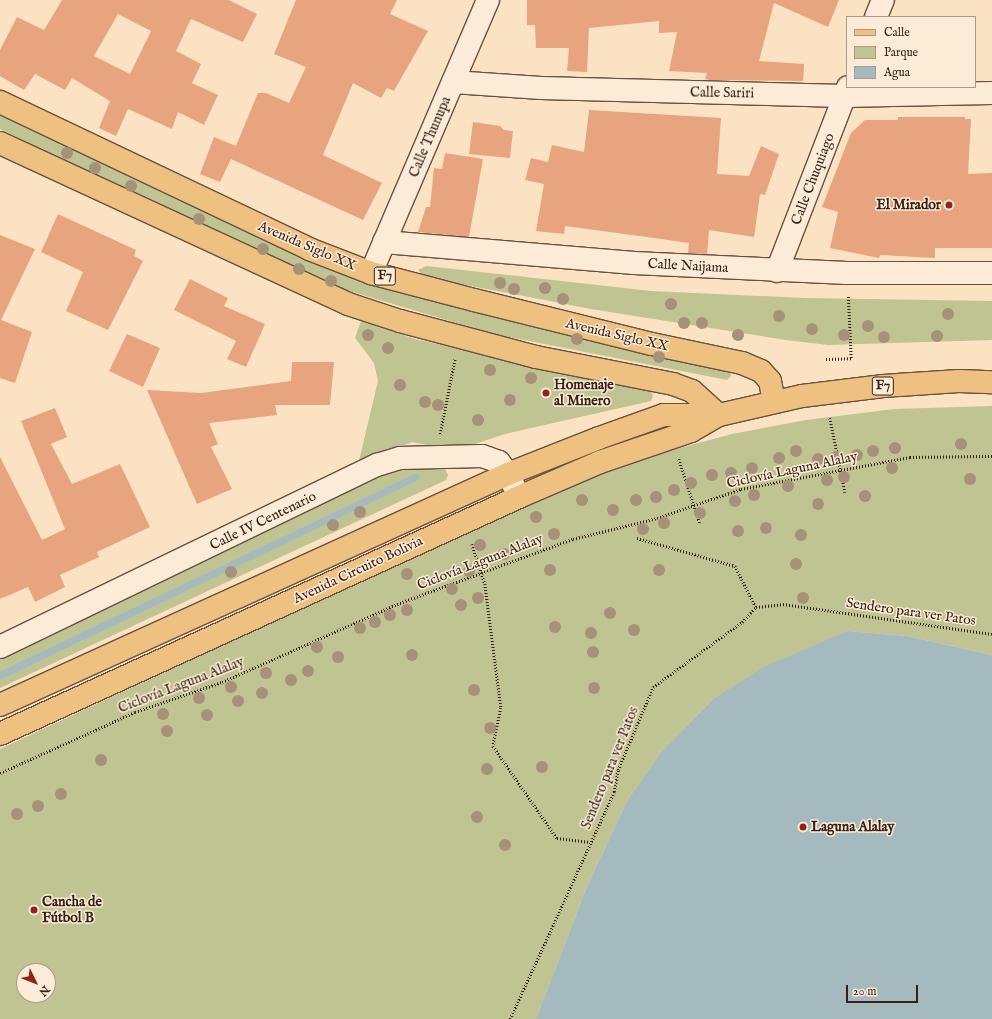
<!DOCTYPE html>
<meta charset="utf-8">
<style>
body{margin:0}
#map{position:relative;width:992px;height:1019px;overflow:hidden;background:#fbe2c2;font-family:"IM FELL English",serif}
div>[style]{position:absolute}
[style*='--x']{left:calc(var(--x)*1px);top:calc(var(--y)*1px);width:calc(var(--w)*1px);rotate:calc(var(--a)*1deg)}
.green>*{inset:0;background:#c0c392}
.water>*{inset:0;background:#a5babf}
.stream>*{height:7px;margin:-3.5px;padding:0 3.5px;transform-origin:3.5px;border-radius:3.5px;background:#a5babf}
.building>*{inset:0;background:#e7a47f}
.path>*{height:2.5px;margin-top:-1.25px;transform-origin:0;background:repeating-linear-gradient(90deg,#372017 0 1px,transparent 0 3px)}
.roads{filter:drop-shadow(1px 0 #685042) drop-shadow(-1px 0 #685042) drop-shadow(0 1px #685042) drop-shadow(0 -1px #685042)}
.street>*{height:22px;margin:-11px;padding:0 11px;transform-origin:11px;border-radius:11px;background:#fcecd7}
.primary>*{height:22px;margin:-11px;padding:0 11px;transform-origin:11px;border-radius:11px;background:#eec181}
.highway>*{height:22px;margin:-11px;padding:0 11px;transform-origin:11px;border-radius:11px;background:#eec181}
.trees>*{width:12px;height:12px;margin:-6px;border-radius:50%;background:#a69278}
.dots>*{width:11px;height:11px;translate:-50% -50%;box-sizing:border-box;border:2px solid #fcecd7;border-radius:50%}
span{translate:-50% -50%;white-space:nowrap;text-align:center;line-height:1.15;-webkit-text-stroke:3px #fcecd7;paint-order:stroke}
.shield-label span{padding:1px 3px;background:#fcecd7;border:1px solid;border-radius:3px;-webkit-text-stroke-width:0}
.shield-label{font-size:13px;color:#372017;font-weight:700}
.street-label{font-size:14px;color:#372017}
.poi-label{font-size:14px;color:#372017;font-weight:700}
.right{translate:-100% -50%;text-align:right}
.left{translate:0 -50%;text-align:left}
.legend{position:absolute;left:846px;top:16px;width:130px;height:72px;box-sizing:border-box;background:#fcecd7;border:1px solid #ad9a8a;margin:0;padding:5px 7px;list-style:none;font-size:12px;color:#372017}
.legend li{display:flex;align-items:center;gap:8px;height:20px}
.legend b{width:20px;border:1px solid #ad9a8a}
.north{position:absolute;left:16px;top:963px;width:40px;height:40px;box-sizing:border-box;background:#fcecd7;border:1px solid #ad9a8a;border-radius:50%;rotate:133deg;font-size:11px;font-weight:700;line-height:16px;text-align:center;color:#372017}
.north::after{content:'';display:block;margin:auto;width:14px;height:18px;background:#8f2418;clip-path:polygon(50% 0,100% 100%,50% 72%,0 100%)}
.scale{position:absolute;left:846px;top:985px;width:72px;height:18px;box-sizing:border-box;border:2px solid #372017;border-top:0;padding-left:5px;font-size:12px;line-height:14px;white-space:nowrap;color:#372017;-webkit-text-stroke:3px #fcecd7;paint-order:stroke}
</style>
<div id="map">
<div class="green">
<div style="clip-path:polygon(0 115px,314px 264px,378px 286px,498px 318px,730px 368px,731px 376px,727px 380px,494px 334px,309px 279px,0 129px)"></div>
<div style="clip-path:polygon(426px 266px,651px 291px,805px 298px,992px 301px,992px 340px,828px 345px,786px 340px,591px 309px,425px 277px,418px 270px)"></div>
<div style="clip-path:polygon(361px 321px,415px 339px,651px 391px,653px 396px,651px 401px,505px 434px,469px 446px,437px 447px,412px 442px,358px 465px,378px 381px,374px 363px,355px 338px)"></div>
<div style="clip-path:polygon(evenodd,992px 406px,992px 655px,907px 636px,848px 631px,712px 700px,662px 751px,628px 799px,588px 884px,536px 1019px,0 1019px,0 749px,541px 497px,624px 463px,732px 434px,806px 420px,894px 409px,992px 406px,24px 971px,48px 971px,48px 995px,24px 995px,24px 971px)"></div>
<div style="clip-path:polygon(429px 467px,445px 469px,448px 475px,446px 480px,0 688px,0 658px,377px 476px,398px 470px)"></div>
</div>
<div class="water">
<div style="clip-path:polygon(848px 631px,907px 636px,992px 655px,992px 1019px,536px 1019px,588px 884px,628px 799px,662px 751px,712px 700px,764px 667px)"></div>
</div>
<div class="stream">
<div style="--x:0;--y:675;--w:460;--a:-25.5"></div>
</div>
<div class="building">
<div style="clip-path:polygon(evenodd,62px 0,229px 0,257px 14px,243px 42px,191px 19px,176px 51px,201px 64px,192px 83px,218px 95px,204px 125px,178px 112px,172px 129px,128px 109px,116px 136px,99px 128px,110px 101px,72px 78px,65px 90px,35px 74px,24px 90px,0 76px,0 50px,17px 17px,44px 30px,62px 0,118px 14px,151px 31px,130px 74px,94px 56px,118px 14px)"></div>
<div style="clip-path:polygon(296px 0,397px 0,390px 14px,428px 31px,394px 91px,387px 88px,381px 98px,353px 83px,323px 155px,382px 183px,363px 220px,231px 159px,220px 182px,200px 174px,214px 137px,236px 146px,258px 93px,266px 93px,289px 103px,306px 67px,274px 54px)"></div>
<div style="clip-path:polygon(527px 0,839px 0,828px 27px,774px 3px,759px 61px,804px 64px,803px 81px,710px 80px,705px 79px,707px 73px,669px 71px,677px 32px,659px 33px,659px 21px,589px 28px,587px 72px,567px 71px,569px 48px,536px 48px,535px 25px,527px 25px)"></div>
<div style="clip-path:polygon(589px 110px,721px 118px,717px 174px,749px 176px,761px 146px,779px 154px,765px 195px,760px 194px,754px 237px,709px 230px,707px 254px,688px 253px,689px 243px,654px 238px,565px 226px,564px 234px,536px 231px,544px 184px,525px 180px,531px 158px,548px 162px,552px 145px,584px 152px)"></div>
<div style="clip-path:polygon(898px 117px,965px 117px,965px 119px,971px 119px,968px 174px,992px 173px,992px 248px,935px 248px,935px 258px,880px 255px,879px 258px,830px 248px,838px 212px,822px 207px,851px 133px,865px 120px,898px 120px)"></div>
<div style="clip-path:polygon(473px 122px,500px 126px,504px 130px,513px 131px,510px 158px,469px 154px)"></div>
<div style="clip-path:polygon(445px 153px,483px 159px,469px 237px,418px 232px,426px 207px,430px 207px,434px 168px,442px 169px)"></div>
<div style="clip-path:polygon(58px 214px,136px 250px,134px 256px,143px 261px,108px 330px,66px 311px,83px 272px,41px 252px)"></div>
<div style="clip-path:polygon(0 235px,35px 249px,1px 320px,32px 332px,15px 383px,0 378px)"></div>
<div style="clip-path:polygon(190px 279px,228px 298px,224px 306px,265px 324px,246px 367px,227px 359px,236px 341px,174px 310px)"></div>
<div style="clip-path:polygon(127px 334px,160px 348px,143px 387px,109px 371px)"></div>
<div style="clip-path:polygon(292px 362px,334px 362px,330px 405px,275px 405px,277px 415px,209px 423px,218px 444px,211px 447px,232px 489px,197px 504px,147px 390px,201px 393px,291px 381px)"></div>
<div style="clip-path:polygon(55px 408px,67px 437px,51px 444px,72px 484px,120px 464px,150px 527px,97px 552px,99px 557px,60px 575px,65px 587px,35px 602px,28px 587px,0 599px,0 457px,42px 540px,65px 529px,21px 421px)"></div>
</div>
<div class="path">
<div style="--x:826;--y:359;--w:25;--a:-2"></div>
<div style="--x:851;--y:358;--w:63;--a:-92.7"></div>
<div style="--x:830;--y:418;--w:76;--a:78.5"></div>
<div style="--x:440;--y:434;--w:77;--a:-78.8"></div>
<div style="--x:679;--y:459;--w:68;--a:72.1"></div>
<div style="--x:637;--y:538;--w:102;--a:15.9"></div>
<div style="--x:735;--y:566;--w:46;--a:62.9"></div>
<div style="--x:472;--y:544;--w:42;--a:72"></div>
<div style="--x:485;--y:584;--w:125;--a:82.6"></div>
<div style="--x:501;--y:708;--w:39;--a:102"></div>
<div style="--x:493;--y:746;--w:112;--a:55.2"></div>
<div style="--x:557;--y:838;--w:33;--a:7"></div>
<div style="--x:0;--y:773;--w:148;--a:-24.3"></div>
<div style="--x:135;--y:712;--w:92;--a:-19"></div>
<div style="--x:222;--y:682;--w:192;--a:-24"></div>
<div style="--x:397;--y:604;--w:188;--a:-20.3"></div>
<div style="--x:573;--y:539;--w:87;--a:-14"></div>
<div style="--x:657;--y:518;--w:89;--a:-19"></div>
<div style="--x:741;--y:489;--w:172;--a:-10.7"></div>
<div style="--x:910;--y:457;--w:82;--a:-0.7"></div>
<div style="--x:510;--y:1019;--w:250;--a:-65.4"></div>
<div style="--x:614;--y:792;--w:22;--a:-80"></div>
<div style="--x:618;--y:770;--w:90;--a:-67.1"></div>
<div style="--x:653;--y:687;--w:110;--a:-36.1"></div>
<div style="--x:742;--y:622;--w:21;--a:-47"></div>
<div style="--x:756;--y:607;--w:27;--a:-6"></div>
<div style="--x:783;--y:604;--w:211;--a:8.2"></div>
</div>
<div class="roads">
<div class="street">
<div style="--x:876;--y:17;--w:18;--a:-68"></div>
<div style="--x:453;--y:82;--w:88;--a:3.9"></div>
<div style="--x:541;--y:88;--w:303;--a:1.5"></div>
<div style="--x:844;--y:96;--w:148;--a:-1.2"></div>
<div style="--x:384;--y:242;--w:251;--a:4.8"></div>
<div style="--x:634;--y:263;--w:213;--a:2.7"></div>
<div style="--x:847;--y:273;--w:145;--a:0"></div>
<div style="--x:777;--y:271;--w:197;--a:-68.9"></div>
<div style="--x:371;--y:273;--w:297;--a:-66.8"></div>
<div style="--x:0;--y:647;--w:419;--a:-25.8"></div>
<div style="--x:377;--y:465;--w:24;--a:-17"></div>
<div style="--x:400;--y:458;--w:82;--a:-1.4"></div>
<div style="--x:482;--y:456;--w:18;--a:19"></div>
<div style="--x:499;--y:462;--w:15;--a:53"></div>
<div style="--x:508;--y:474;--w:25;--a:64"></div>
</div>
<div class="primary">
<div style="--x:0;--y:705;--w:558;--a:-24.45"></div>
<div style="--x:508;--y:474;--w:98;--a:-21.6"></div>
<div style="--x:599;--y:438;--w:69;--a:-19.5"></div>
<div style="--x:664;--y:415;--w:54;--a:0"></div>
<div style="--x:0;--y:734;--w:571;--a:-24.54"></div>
<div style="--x:519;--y:497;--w:88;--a:-23.4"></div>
<div style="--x:600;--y:462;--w:96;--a:-18.8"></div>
<div style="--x:691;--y:431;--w:32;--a:-30"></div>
</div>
<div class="highway">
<div style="--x:0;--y:102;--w:342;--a:25.4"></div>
<div style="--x:309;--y:249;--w:66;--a:21.2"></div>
<div style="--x:371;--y:273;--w:106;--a:14.7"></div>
<div style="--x:474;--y:300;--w:183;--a:13.9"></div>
<div style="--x:652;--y:344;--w:92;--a:11.9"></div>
<div style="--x:742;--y:363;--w:21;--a:23"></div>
<div style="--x:761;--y:371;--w:13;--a:48"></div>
<div style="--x:770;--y:381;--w:21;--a:79"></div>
<div style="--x:0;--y:143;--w:383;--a:24.8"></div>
<div style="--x:348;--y:304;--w:55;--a:18.1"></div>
<div style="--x:400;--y:321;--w:141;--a:14.8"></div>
<div style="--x:536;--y:357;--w:140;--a:11.1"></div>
<div style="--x:673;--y:384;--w:20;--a:20"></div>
<div style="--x:692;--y:391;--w:36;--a:42"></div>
<div style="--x:719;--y:415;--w:85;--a:-12.9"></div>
<div style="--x:802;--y:396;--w:82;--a:-7"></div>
<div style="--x:883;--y:386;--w:76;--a:-3.8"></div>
<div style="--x:959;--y:381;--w:33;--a:2"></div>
</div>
</div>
<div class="trees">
<div style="left:67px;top:153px"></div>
<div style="left:95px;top:168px"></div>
<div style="left:131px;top:186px"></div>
<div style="left:199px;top:219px"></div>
<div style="left:263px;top:249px"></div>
<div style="left:299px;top:269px"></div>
<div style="left:331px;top:281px"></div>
<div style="left:500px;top:283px"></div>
<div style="left:545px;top:288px"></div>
<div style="left:514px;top:289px"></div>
<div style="left:563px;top:299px"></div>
<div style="left:671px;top:304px"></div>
<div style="left:948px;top:314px"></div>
<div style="left:779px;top:316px"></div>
<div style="left:684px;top:323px"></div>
<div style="left:702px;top:323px"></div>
<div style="left:868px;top:326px"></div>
<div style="left:812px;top:329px"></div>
<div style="left:368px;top:335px"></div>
<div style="left:738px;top:335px"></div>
<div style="left:844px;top:335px"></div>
<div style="left:937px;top:336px"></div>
<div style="left:884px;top:337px"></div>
<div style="left:577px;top:339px"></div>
<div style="left:388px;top:348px"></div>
<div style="left:659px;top:357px"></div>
<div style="left:490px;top:370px"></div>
<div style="left:531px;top:378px"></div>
<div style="left:400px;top:385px"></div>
<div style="left:510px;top:400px"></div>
<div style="left:425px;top:402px"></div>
<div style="left:438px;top:405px"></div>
<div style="left:478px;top:420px"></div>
<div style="left:961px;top:444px"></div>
<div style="left:895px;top:448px"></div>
<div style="left:796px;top:451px"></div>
<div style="left:873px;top:451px"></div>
<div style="left:857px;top:455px"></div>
<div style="left:836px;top:457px"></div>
<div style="left:779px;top:458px"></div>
<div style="left:818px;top:459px"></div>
<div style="left:752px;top:468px"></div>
<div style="left:892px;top:468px"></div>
<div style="left:731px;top:473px"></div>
<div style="left:712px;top:475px"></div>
<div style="left:844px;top:477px"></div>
<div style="left:970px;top:479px"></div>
<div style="left:827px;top:480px"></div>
<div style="left:691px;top:483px"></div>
<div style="left:788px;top:486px"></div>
<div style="left:674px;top:490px"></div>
<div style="left:754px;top:495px"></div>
<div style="left:865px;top:496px"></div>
<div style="left:656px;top:497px"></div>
<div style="left:582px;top:500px"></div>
<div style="left:636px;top:500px"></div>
<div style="left:735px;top:501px"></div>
<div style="left:818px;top:504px"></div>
<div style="left:613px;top:510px"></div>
<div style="left:360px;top:512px"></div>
<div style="left:700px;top:513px"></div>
<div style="left:536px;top:517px"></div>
<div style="left:664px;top:523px"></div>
<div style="left:333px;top:525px"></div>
<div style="left:766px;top:528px"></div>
<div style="left:643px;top:529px"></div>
<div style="left:738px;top:531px"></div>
<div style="left:554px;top:534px"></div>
<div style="left:801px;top:535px"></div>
<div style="left:480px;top:545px"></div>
<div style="left:504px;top:554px"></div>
<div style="left:796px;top:564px"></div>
<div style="left:550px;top:570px"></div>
<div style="left:659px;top:570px"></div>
<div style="left:469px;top:571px"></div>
<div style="left:231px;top:572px"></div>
<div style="left:407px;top:574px"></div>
<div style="left:452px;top:589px"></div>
<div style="left:478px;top:598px"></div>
<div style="left:803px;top:598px"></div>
<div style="left:461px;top:605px"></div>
<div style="left:407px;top:610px"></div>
<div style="left:610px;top:613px"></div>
<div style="left:390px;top:615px"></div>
<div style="left:375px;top:622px"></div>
<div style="left:555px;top:627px"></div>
<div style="left:360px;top:628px"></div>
<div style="left:634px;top:630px"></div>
<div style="left:591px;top:633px"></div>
<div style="left:317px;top:647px"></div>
<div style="left:593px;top:652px"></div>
<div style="left:412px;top:655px"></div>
<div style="left:338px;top:657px"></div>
<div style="left:308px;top:671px"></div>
<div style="left:266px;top:673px"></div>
<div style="left:291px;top:680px"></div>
<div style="left:231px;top:687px"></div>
<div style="left:594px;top:688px"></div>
<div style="left:474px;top:690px"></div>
<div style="left:262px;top:693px"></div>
<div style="left:199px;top:698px"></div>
<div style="left:238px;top:701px"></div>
<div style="left:163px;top:714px"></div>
<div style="left:207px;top:715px"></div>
<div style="left:490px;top:728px"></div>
<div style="left:167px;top:731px"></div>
<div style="left:101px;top:760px"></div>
<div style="left:542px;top:767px"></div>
<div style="left:487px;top:769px"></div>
<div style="left:61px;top:794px"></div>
<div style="left:38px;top:806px"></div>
<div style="left:17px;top:814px"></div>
<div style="left:477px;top:817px"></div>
<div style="left:505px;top:845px"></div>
</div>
<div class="dots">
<div style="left:949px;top:205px;background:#8f2418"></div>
<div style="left:546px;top:393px;background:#8f2418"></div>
<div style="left:803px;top:827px;background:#8f2418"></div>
<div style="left:34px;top:910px;background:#8f2418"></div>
</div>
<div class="shield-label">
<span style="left:385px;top:276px">F7</span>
<span style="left:883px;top:386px">F7</span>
</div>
<div class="street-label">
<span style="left:722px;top:93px;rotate:1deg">Calle Sariri</span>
<span style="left:430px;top:137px;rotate:-67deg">Calle Thunupa</span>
<span style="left:813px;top:179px;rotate:-69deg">Calle Chuquiago</span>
<span style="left:307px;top:246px;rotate:23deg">Avenida Siglo XX</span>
<span style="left:688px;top:266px;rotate:3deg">Calle Naijama</span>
<span style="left:617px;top:335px;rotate:13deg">Avenida Siglo XX</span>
<span style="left:792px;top:470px;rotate:-12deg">Ciclovía Laguna Alalay</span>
<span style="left:263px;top:521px;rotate:-26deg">Calle IV Centenario</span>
<span style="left:480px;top:562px;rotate:-21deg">Ciclovía Laguna Alalay</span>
<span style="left:358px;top:570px;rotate:-25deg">Avenida Circuito Bolivia</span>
<span style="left:911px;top:612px;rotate:8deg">Sendero para ver Patos</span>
<span style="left:181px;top:685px;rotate:-21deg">Ciclovía Laguna Alalay</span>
<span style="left:610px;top:768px;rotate:-68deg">Sendero para ver Patos</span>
</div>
<div class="poi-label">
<span class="right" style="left:941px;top:205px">El Mirador</span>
<span class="left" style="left:554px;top:393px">Homenaje<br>al Minero</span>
<span class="left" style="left:811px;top:827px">Laguna Alalay</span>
<span class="left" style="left:42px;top:910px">Cancha de<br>Fútbol B</span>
</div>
<ul class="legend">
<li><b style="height:5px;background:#eec181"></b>Calle</li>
<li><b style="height:11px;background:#c0c392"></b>Parque</li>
<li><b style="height:11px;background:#a5babf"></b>Agua</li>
</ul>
<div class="north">N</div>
<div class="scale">20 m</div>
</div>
